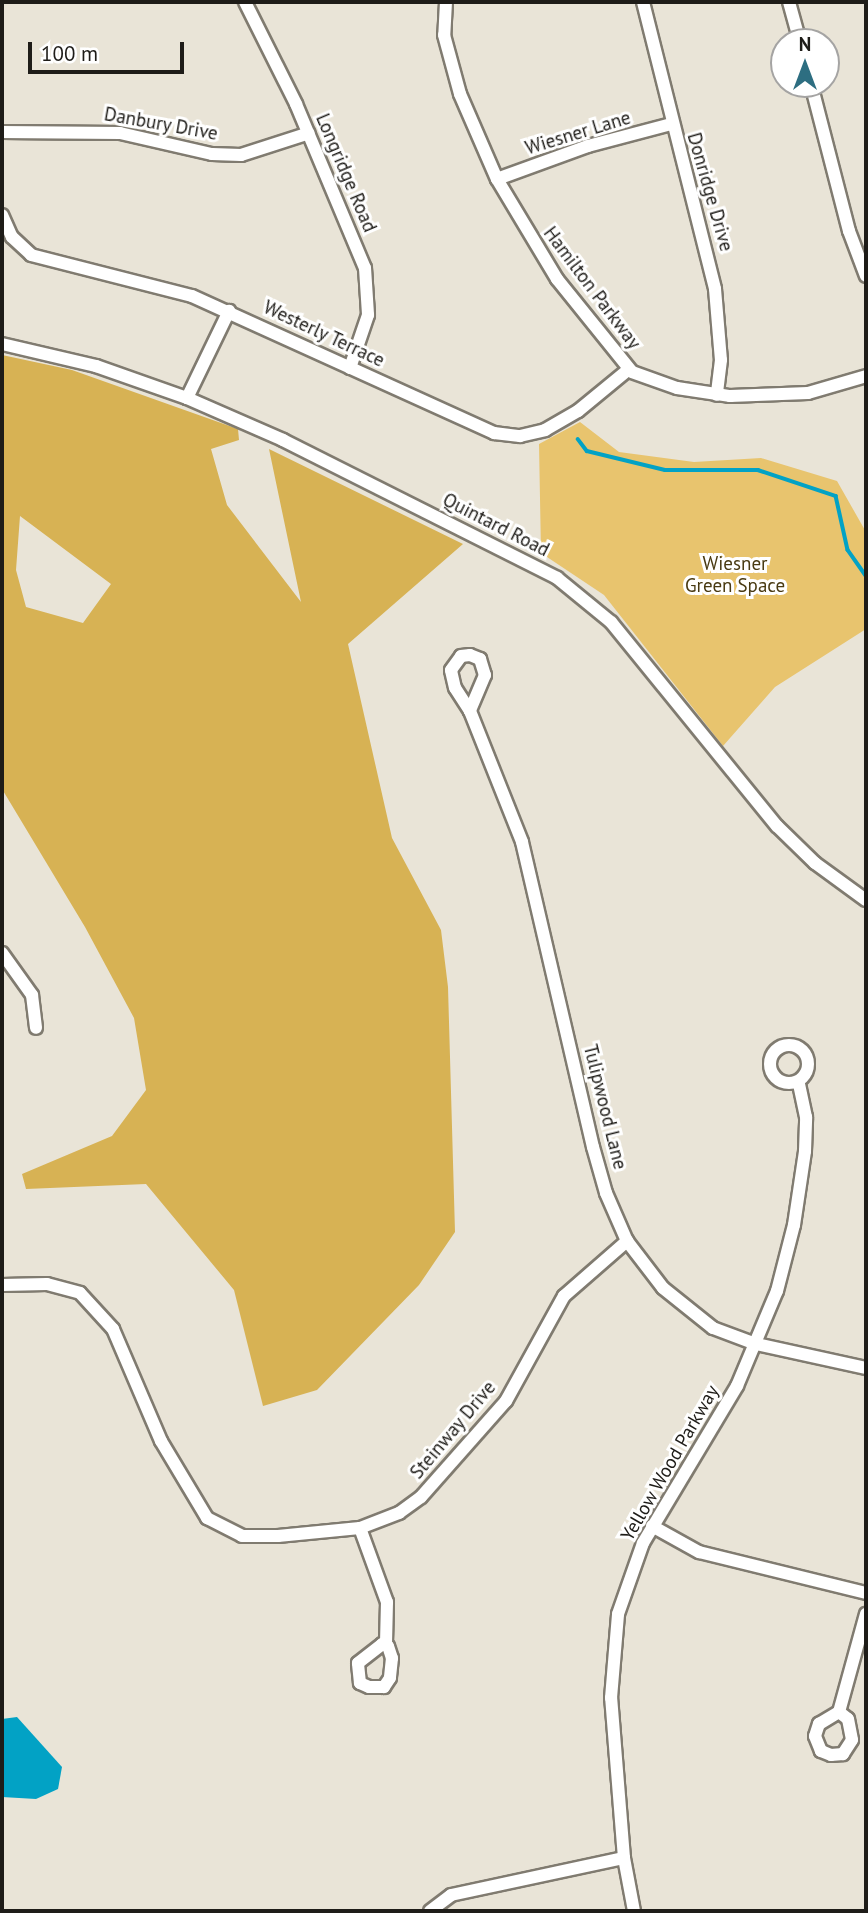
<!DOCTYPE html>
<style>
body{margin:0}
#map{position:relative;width:868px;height:1913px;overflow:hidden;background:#e9e4d7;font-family:"PT Sans",sans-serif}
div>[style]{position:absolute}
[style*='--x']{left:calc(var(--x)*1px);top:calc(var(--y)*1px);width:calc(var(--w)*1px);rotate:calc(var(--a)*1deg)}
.green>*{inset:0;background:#e8c46e}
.forest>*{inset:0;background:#d7b254}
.water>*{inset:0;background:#02a2c5}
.stream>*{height:3.5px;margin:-1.75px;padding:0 1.75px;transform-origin:1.75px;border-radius:1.75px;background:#02a2c5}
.roads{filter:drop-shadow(2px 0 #807b70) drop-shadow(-2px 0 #807b70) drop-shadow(0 2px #807b70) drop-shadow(0 -2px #807b70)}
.minor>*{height:12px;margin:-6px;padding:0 6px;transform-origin:6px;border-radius:6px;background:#fff}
.minor>.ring{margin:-6px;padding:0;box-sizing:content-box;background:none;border:12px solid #fff;border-radius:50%}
span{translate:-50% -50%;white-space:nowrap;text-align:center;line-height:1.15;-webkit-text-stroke:6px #fff;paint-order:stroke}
.street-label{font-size:19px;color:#1e1c18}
.park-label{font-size:19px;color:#493a12}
.frame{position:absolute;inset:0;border:4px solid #1e1c18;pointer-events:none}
.north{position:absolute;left:770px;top:28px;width:70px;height:70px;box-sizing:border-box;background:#fff;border:2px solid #a5a4a3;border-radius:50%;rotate:0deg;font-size:19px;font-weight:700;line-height:28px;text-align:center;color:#1e1c18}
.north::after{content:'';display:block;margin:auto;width:24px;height:32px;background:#2d6e81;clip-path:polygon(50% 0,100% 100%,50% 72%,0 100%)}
.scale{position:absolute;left:28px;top:42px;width:156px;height:32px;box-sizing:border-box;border:4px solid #1e1c18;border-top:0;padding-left:9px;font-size:21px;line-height:24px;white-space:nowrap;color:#1e1c18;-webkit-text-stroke:5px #fff;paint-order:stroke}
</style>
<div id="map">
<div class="green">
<div style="clip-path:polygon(580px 422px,619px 452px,694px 462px,761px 458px,837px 481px,866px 532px,866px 629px,775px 687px,723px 746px,604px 595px,541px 553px,539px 444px)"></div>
</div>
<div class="forest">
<div style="clip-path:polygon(evenodd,2px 355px,72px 370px,238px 429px,239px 440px,211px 449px,227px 505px,301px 602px,269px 449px,463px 544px,348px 644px,392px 838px,441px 930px,448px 987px,455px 1232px,419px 1285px,317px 1390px,263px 1406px,234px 1290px,146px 1184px,26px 1189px,22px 1174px,112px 1136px,146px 1090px,134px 1018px,85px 927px,2px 789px,2px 355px,20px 516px,111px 584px,83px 623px,26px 607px,16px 570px,20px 516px)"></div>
</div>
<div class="water">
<div style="clip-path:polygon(17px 1717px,62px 1767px,58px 1789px,36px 1799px,2px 1797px,2px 1719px)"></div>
</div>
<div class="stream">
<div style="--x:578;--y:439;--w:15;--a:53"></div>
<div style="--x:587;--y:451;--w:80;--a:13.7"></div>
<div style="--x:665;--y:470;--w:93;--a:0"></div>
<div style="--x:758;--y:470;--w:82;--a:18.4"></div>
<div style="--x:836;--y:496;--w:55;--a:77.5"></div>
<div style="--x:848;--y:550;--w:32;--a:55"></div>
</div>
<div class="roads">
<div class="minor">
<div style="--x:245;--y:2;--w:114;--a:63.4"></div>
<div style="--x:296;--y:104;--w:178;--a:67.2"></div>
<div style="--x:365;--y:268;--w:47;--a:86.3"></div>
<div style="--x:368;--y:315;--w:56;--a:108.8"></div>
<div style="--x:446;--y:2;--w:33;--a:93"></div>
<div style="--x:444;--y:35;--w:61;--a:74.8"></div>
<div style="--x:460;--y:94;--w:93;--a:66.5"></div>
<div style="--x:497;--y:179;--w:117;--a:59"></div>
<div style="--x:557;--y:279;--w:119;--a:51.1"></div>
<div style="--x:632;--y:372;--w:48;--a:19.6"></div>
<div style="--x:677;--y:388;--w:54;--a:8.6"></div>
<div style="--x:730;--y:396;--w:78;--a:-2.2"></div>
<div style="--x:808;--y:393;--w:60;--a:-16.3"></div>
<div style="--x:643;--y:2;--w:296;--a:75.9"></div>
<div style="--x:715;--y:289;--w:71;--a:85.2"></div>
<div style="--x:721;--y:360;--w:35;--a:97"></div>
<div style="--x:789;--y:2;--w:41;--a:74.6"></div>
<div style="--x:811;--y:84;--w:152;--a:75.5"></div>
<div style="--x:849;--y:231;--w:48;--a:69.3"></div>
<div style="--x:2;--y:132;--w:118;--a:0.5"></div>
<div style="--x:120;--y:133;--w:94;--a:12.9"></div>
<div style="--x:212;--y:154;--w:29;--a:2"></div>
<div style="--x:241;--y:155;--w:71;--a:-17.9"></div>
<div style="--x:497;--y:179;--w:97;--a:-19.9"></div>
<div style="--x:588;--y:146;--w:86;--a:-14.8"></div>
<div style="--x:2;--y:215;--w:24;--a:66"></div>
<div style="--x:12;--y:237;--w:26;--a:43"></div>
<div style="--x:31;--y:255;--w:166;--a:14.3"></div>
<div style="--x:192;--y:296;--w:332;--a:24.4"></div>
<div style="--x:494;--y:433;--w:26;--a:7"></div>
<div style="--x:520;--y:436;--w:26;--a:-13"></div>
<div style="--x:545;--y:430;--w:38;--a:-30"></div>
<div style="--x:578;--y:411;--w:66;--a:-39.5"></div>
<div style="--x:2;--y:344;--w:97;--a:13.2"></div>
<div style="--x:96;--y:366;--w:96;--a:19.4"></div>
<div style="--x:187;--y:398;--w:105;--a:23.6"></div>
<div style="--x:283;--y:440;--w:307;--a:26.7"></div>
<div style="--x:557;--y:578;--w:70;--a:39.2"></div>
<div style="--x:611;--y:622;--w:263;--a:50.9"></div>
<div style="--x:777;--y:826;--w:53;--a:44.2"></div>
<div style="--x:815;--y:863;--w:63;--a:36"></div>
<div style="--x:187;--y:398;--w:97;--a:-64.2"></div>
<div style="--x:470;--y:655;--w:11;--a:22"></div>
<div style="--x:480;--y:659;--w:17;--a:73"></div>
<div style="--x:485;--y:675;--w:39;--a:113"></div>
<div style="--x:470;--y:711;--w:27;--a:-123"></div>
<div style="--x:455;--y:688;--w:18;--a:-103"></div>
<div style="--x:451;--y:670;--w:17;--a:-54"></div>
<div style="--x:461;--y:656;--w:9;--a:-6"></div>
<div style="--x:470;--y:711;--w:141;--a:68.3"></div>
<div style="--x:522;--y:842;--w:313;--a:76.9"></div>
<div style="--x:593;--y:1147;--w:48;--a:74.2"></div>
<div style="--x:606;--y:1193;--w:52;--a:66.4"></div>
<div style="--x:627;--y:1241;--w:59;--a:52.5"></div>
<div style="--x:663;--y:1288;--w:64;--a:38.7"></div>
<div style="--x:713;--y:1328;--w:46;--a:20.4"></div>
<div style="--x:756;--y:1344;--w:113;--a:12.3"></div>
<div style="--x:2;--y:953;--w:52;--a:54.5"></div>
<div style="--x:32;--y:995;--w:33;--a:83"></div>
<div class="ring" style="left:770px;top:1045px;width:26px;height:26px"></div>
<div style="--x:2;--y:1285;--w:45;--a:-1.3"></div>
<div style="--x:47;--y:1284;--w:34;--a:15"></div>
<div style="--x:80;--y:1293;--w:49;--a:47.5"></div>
<div style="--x:113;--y:1329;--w:122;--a:66.8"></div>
<div style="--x:161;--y:1441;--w:90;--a:59.1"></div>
<div style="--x:207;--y:1518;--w:39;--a:27"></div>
<div style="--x:242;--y:1536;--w:36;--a:0"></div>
<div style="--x:278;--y:1536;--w:82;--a:-5.6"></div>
<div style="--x:360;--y:1528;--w:42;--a:-21"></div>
<div style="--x:399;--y:1513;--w:27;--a:-36"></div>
<div style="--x:421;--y:1497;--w:128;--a:-48.5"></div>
<div style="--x:506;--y:1401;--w:120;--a:-61.1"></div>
<div style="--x:564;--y:1296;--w:84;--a:-41.1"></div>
<div style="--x:652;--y:1526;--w:54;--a:29"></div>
<div style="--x:699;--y:1552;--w:172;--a:13.8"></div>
<div style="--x:360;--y:1528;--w:79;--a:70"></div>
<div style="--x:387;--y:1602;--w:41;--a:91.4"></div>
<div style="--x:382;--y:1644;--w:6;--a:18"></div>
<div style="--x:388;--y:1646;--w:13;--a:72"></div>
<div style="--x:392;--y:1658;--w:20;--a:96"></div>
<div style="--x:390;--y:1678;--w:11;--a:124"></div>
<div style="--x:384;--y:1687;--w:15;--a:180"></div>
<div style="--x:369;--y:1687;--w:10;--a:-156"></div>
<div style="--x:360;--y:1683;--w:20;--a:-96"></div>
<div style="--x:358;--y:1663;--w:31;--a:-38"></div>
<div style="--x:839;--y:1712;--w:11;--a:38"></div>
<div style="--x:848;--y:1719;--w:21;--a:79"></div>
<div style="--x:852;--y:1740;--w:17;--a:123"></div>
<div style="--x:843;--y:1754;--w:12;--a:175"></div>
<div style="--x:831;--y:1755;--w:11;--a:-158"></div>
<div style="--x:821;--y:1751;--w:16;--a:-112"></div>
<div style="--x:815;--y:1736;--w:13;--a:-72"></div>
<div style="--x:819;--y:1724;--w:23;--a:-31"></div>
<div style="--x:839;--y:1712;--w:102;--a:-74.6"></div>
<div style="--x:430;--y:1911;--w:26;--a:-37"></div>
<div style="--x:451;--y:1895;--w:177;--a:-12.1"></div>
<div style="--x:634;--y:1911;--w:54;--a:-100.7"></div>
<div style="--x:624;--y:1858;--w:161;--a:-94.6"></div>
<div style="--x:611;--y:1698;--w:84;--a:-85.2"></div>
<div style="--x:618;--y:1614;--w:75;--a:-70.6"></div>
<div style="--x:643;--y:1543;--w:183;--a:-59.1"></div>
<div style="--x:737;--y:1386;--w:103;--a:-67.2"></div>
<div style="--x:777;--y:1291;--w:68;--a:-75.6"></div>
<div style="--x:794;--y:1225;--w:75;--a:-81.5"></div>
<div style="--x:805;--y:1151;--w:34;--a:-88"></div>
<div style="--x:806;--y:1117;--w:34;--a:-102"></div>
</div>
</div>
<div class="street-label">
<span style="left:161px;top:124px;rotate:10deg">Danbury Drive</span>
<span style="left:578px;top:133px;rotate:-17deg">Wiesner Lane</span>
<span style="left:346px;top:173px;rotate:67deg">Longridge Road</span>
<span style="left:710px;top:192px;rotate:74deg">Donridge Drive</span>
<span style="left:592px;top:288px;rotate:53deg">Hamilton Parkway</span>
<span style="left:324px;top:334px;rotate:25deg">Westerly Terrace</span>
<span style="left:496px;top:525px;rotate:27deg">Quintard Road</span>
<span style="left:605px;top:1107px;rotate:76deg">Tulipwood Lane</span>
<span style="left:453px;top:1430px;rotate:-50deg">Steinway Drive</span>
<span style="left:670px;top:1463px;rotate:-60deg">Yellow Wood Parkway</span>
</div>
<div class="park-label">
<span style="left:735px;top:575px">Wiesner<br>Green Space</span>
</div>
<div class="frame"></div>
<div class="north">N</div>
<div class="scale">100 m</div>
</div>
